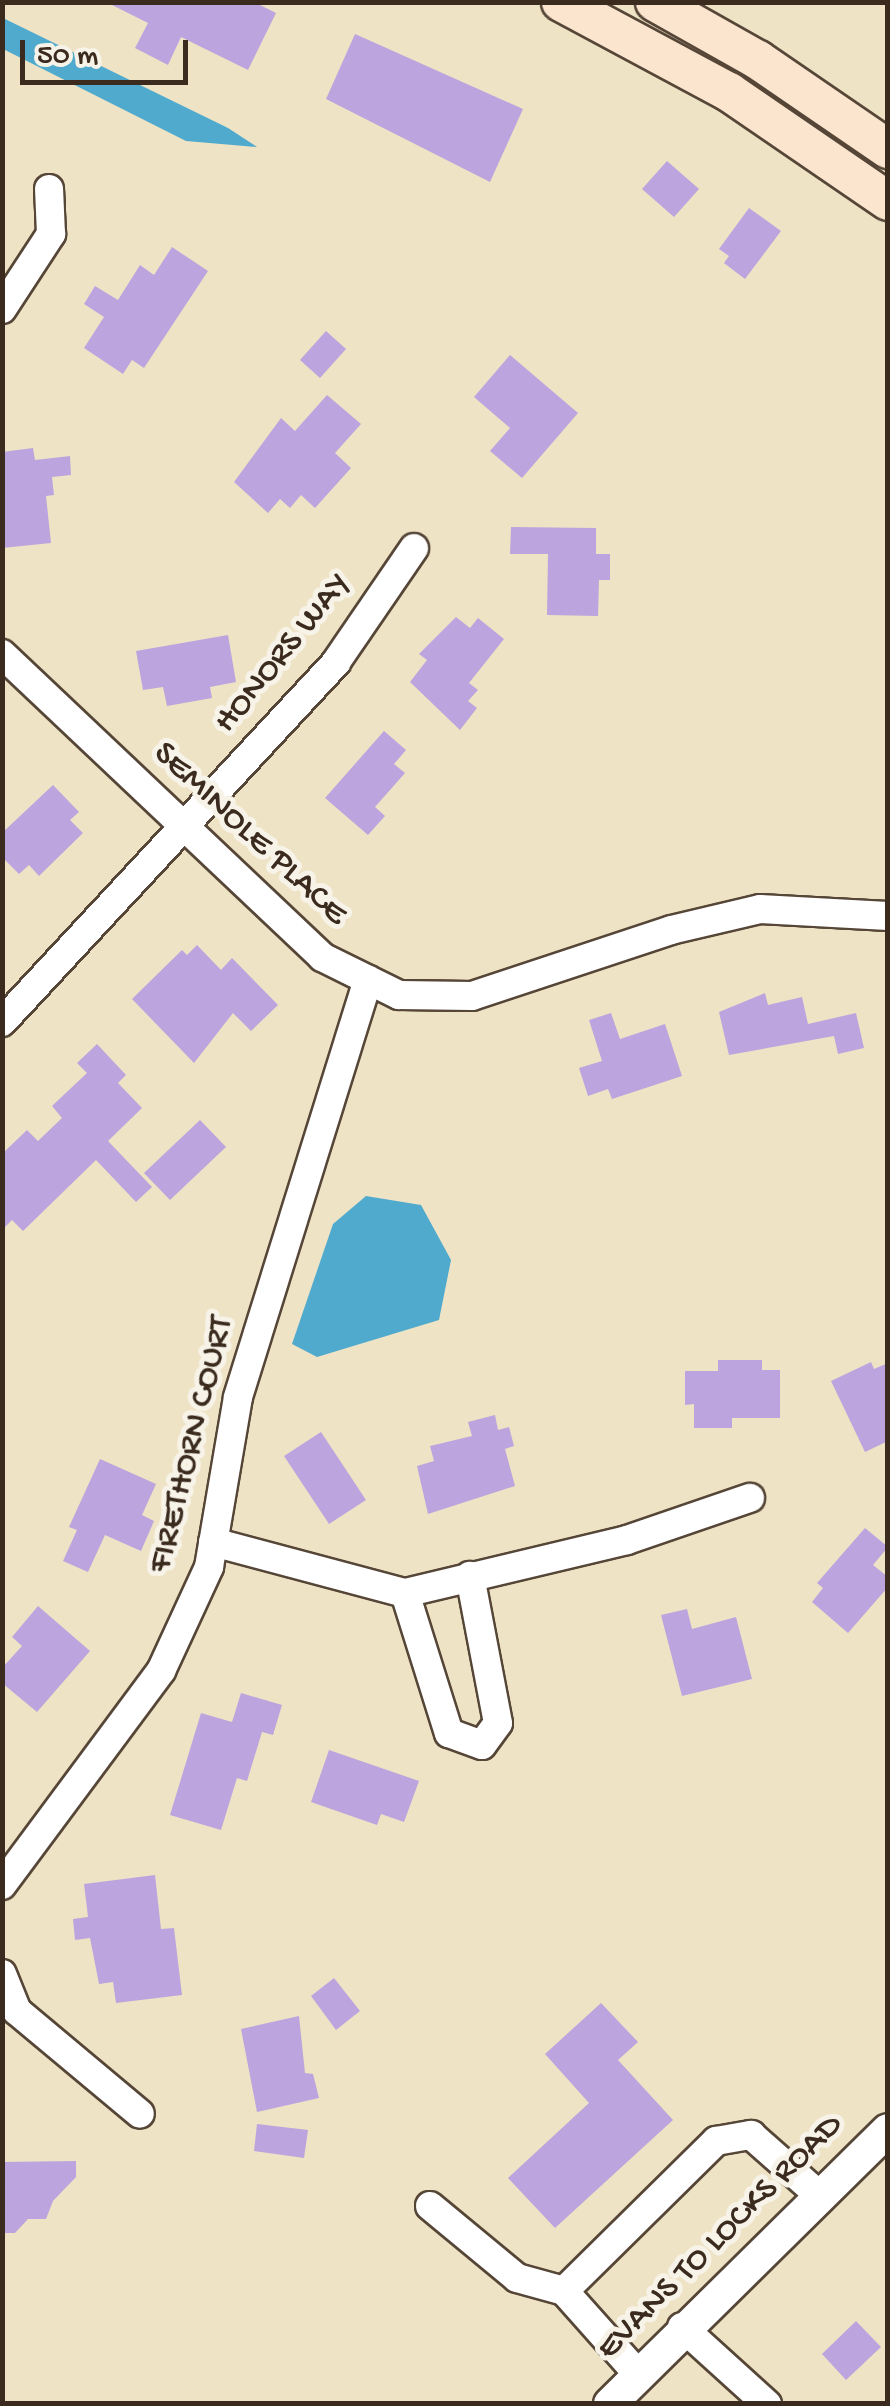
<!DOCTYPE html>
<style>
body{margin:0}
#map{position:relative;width:890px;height:2406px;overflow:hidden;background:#eee3c5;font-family:"Gochi Hand",sans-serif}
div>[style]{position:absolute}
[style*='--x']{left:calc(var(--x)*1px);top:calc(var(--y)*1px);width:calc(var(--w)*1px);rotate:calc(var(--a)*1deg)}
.water>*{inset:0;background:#50aace}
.building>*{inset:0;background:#bca4de}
.roads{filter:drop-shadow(2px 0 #564637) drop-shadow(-2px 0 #564637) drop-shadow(0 2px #564637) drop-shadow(0 -2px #564637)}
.minor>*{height:28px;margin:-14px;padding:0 14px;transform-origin:14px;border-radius:14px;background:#fff}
.tertiary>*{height:32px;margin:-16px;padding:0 16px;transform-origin:16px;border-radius:16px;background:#fff}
.secondary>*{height:38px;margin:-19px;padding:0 19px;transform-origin:19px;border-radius:19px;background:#fbe5cf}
span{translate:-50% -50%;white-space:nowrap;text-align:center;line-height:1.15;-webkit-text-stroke:10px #f7f3e8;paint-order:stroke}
.street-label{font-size:35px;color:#3b2a1e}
.frame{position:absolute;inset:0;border:5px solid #3b2a1e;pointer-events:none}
.scale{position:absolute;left:20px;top:40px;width:168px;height:45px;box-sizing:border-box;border:5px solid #3b2a1e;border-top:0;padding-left:12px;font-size:30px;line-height:35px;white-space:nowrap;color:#3b2a1e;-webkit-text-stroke:8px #f7f3e8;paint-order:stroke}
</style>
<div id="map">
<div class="water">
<div style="clip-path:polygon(3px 18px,228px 128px,257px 147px,186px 141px,3px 49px)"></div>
<div style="clip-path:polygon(366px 1196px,421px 1205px,451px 1260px,439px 1320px,317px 1357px,292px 1344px,333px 1224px)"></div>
</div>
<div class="building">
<div style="clip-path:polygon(106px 2px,254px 2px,276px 13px,248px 70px,181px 37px,168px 65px,135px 48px,148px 23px)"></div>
<div style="clip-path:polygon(355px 34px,523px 109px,490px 182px,326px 99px)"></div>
<div style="clip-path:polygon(667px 161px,699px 189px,674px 217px,642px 189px)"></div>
<div style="clip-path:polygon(749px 208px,781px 231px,745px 279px,724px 263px,729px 256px,719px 249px)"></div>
<div style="clip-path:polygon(172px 247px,208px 271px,144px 368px,132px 360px,123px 374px,84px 348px,104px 317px,84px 304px,95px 286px,118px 300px,140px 265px,154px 275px)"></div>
<div style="clip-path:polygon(326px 331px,346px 349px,320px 378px,300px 360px)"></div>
<div style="clip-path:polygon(510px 355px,578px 413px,522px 478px,490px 451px,510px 428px,474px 397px)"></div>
<div style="clip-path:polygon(327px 395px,361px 424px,335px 453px,351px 468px,315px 508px,301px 495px,290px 508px,280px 499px,268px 513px,234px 482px,281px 418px,295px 431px)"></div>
<div style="clip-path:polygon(33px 448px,35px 460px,70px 456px,71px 475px,52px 477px,54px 495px,46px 496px,51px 543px,2px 548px,2px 452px)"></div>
<div style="clip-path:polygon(511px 527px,596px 528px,596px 554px,610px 554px,610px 580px,599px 580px,598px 616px,547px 615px,548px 554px,510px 554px)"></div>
<div style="clip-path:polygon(456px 617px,470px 628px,478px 618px,504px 639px,469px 683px,478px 690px,468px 701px,477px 708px,460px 730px,410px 682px,427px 660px,419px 654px)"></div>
<div style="clip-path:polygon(228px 635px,236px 682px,210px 687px,212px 698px,167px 706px,163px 687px,143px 690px,136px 651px)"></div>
<div style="clip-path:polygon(384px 731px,406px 750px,394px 764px,405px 773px,375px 807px,385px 816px,368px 835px,325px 798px)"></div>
<div style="clip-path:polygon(53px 785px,79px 812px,70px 820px,83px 833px,39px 876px,29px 865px,19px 874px,2px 857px,2px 833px)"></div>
<div style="clip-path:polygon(197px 945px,221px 970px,232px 958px,278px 1005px,251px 1031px,233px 1013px,194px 1063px,132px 999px,182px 950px,187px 955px)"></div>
<div style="clip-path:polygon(765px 993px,768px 1005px,802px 997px,808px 1024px,856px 1013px,864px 1048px,838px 1054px,834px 1036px,729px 1055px,719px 1012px)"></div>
<div style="clip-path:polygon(611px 1013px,620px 1039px,665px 1024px,682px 1076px,612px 1099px,608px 1089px,588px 1096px,579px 1068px,602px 1061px,589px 1020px)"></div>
<div style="clip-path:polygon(97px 1044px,126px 1075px,118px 1083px,142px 1108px,108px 1141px,152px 1187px,136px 1202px,96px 1160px,23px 1231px,12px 1220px,2px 1230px,2px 1154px,27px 1130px,38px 1141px,62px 1118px,52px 1106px,87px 1073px,77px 1063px)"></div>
<div style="clip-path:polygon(200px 1120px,226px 1147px,170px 1200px,144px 1173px)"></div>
<div style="clip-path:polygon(718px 1360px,762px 1360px,762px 1370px,780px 1370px,780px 1418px,732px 1418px,732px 1428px,694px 1428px,694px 1404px,685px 1405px,685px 1371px,718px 1371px)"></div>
<div style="clip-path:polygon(871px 1362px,874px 1369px,888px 1363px,888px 1441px,865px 1452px,831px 1381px)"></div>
<div style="clip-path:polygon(495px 1415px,498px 1430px,509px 1427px,514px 1446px,505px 1449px,515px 1486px,428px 1514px,417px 1466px,434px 1461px,430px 1446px,472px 1436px,468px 1422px)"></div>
<div style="clip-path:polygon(321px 1432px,366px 1500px,329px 1524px,284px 1456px)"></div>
<div style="clip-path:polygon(100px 1459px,156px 1484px,142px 1515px,154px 1521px,141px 1551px,105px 1535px,88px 1572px,63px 1561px,77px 1530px,69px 1527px)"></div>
<div style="clip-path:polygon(865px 1528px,888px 1547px,873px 1565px,888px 1577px,888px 1587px,848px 1633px,812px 1602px,823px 1588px,817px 1583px)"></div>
<div style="clip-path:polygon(38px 1606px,90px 1651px,37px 1712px,2px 1683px,2px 1668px,22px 1646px,12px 1637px)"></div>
<div style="clip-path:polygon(687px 1609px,692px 1629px,736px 1617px,752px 1679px,682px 1696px,661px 1615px)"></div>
<div style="clip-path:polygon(241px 1693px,282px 1705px,273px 1735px,262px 1732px,247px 1781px,237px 1778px,221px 1830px,170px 1815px,201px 1713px,232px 1722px)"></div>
<div style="clip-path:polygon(329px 1750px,419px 1781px,404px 1822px,381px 1814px,377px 1825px,311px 1802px)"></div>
<div style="clip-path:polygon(155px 1875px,161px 1929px,174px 1928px,182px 1995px,116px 2003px,113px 1982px,99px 1984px,90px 1938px,75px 1940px,73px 1919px,88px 1917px,84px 1884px)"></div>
<div style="clip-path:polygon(334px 1978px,360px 2011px,336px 2030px,311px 1996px)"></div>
<div style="clip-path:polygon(601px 2003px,638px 2042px,618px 2060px,673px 2120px,555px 2228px,508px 2178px,589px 2103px,545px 2054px)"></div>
<div style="clip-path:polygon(299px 2016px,305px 2073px,313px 2074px,319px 2098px,257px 2112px,241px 2029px)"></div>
<div style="clip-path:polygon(257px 2124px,308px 2130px,304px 2158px,254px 2151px)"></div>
<div style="clip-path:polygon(76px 2161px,76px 2177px,53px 2201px,46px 2219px,28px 2219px,15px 2233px,2px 2233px,2px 2162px)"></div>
<div style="clip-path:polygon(856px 2321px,881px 2347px,846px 2380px,822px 2354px)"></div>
</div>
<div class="roads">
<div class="minor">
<div style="--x:2;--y:309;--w:90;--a:-56.8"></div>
<div style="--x:51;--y:234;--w:45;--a:-92.5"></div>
<div style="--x:2;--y:654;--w:441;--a:43.4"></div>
<div style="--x:322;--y:957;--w:86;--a:26.3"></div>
<div style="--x:399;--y:995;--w:73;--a:0.8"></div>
<div style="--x:472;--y:996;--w:210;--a:-18.3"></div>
<div style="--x:671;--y:930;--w:91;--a:-13.3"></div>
<div style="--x:760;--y:909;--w:128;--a:3.1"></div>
<div style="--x:2;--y:1022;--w:491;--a:-47.1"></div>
<div style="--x:336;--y:662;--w:138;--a:-55.6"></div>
<div style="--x:213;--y:1542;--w:199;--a:14.9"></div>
<div style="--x:405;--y:1593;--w:228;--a:-13.4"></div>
<div style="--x:627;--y:1540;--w:130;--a:-18.9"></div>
<div style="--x:405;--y:1593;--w:147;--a:72.6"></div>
<div style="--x:449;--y:1733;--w:35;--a:20"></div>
<div style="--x:482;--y:1745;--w:27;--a:-54"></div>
<div style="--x:498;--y:1723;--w:150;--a:-100.8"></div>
<div style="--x:2;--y:1885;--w:267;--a:-53.4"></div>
<div style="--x:161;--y:1671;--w:115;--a:-65.2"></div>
<div style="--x:209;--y:1567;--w:172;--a:-80.3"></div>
<div style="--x:238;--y:1397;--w:437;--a:-72.7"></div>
<div style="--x:2;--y:1974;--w:40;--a:68"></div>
<div style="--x:17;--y:2011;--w:160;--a:39.9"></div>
<div style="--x:430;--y:2206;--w:113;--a:39.6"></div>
<div style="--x:517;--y:2278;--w:49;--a:15.5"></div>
<div style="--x:564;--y:2291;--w:111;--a:48.3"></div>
<div style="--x:564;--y:2291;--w:214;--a:-44.6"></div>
<div style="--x:716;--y:2141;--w:36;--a:-10"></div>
<div style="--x:751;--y:2135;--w:91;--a:41.4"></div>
<div style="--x:682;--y:2327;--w:115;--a:42.2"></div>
</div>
<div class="tertiary">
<div style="--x:610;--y:2404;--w:390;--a:-44.6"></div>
</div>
<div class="secondary">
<div style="--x:561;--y:2;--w:191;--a:28.2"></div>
<div style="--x:729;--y:92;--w:193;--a:34.4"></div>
<div style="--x:655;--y:2;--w:118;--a:29.4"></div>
<div style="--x:758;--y:60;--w:158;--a:34.4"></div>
</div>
</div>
<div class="street-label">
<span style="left:284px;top:654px;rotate:-51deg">HONORS WAY</span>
<span style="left:249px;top:835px;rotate:43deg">SEMINOLE PLACE</span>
<span style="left:193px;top:1445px;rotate:-76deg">FIRETHORN COURT</span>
<span style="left:721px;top:2238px;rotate:-45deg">EVANS TO LOCKS ROAD</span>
</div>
<div class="frame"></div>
<div class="scale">50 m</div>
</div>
